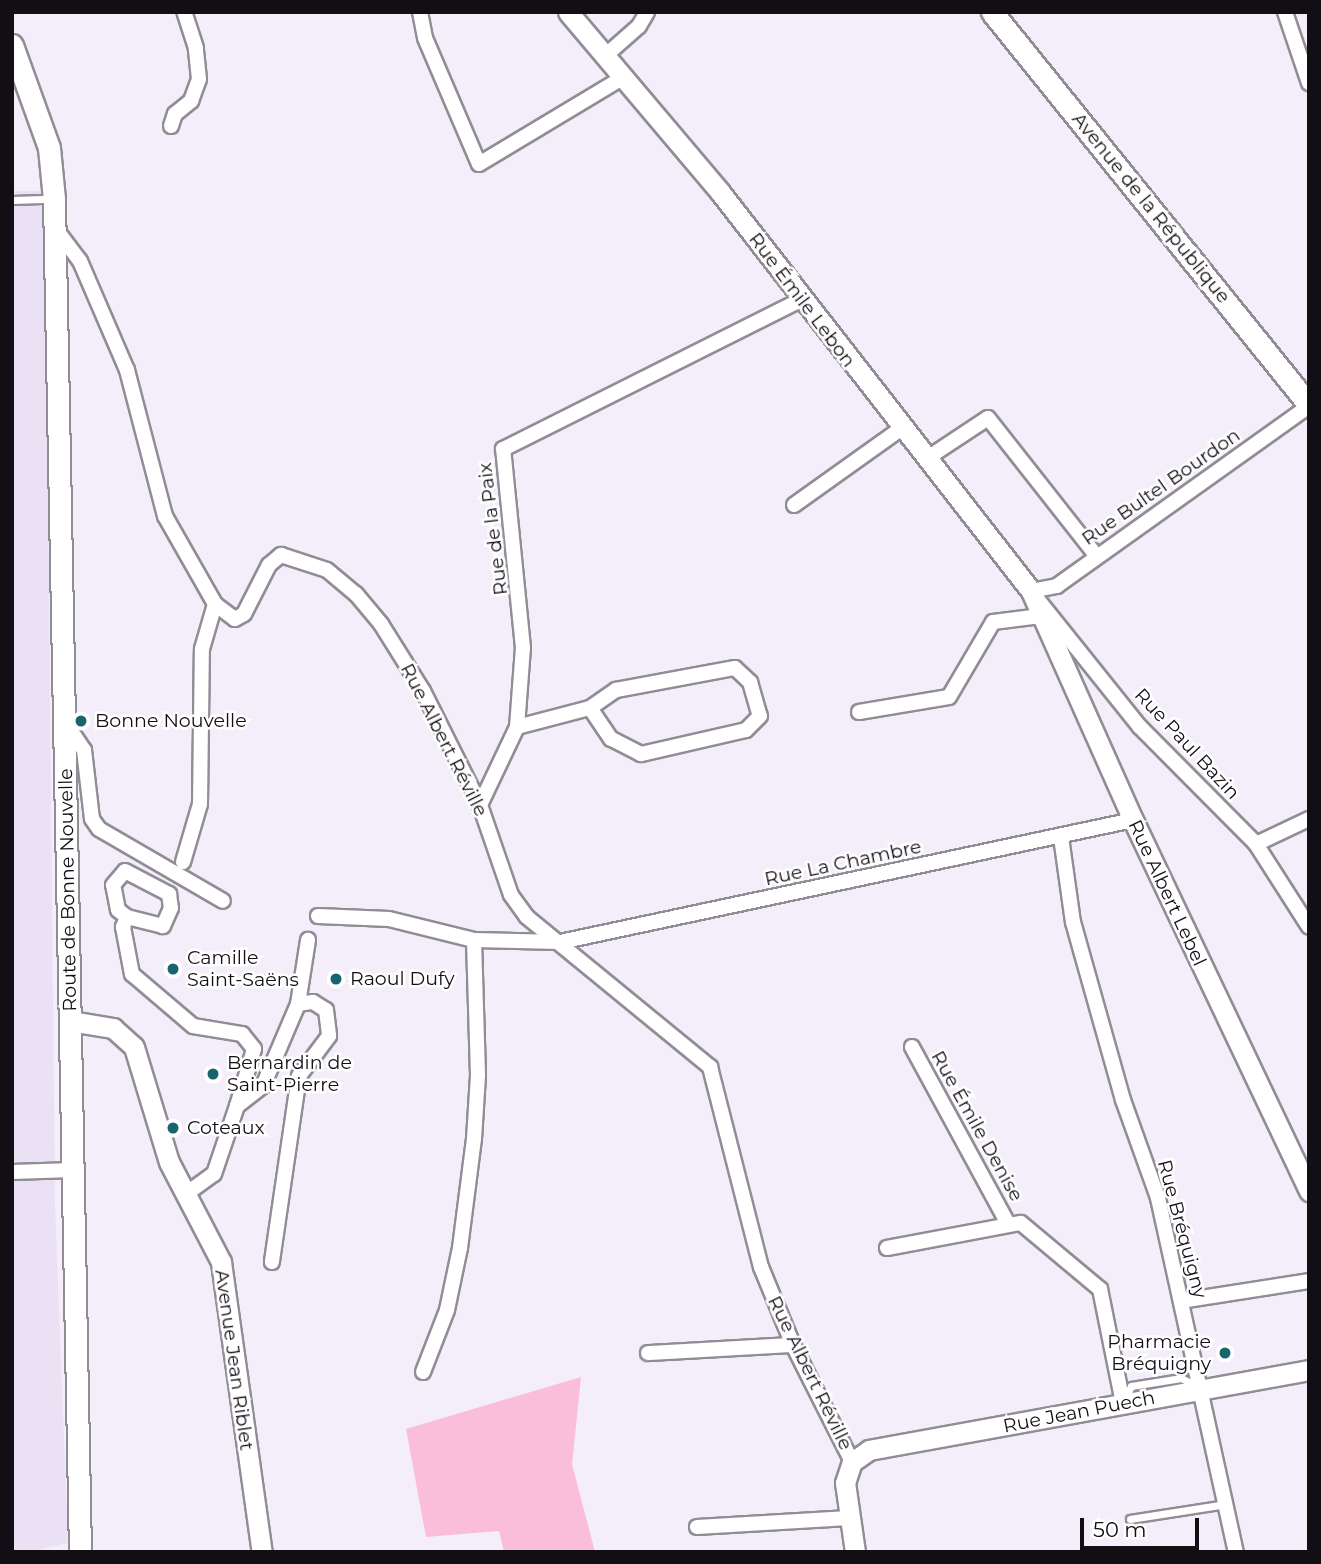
<!DOCTYPE html>
<meta charset="utf-8">
<style>
body{margin:0}
#map{position:relative;width:1321px;height:1564px;overflow:hidden;background:#f4edfa;font-family:Montserrat,sans-serif}
div>[style]{position:absolute}
[style*='--x']{left:calc(var(--x)*1px);top:calc(var(--y)*1px);width:calc(var(--w)*1px);rotate:calc(var(--a)*1deg)}
.built>*{inset:0;background:#ebe1f5}
.green>*{inset:0;background:#fabedb}
.roads{filter:drop-shadow(2px 0 #928c97) drop-shadow(-2px 0 #928c97) drop-shadow(0 2px #928c97) drop-shadow(0 -2px #928c97)}
.service>*{height:7px;margin:-3.5px;padding:0 3.5px;transform-origin:3.5px;border-radius:3.5px;background:#fff}
.minor>*{height:14px;margin:-7px;padding:0 7px;transform-origin:7px;border-radius:7px;background:#fff}
.tertiary>*{height:19px;margin:-9.5px;padding:0 9.5px;transform-origin:9.5px;border-radius:9.5px;background:#fff}
.secondary>*{height:21px;margin:-10.5px;padding:0 10.5px;transform-origin:10.5px;border-radius:10.5px;background:#fff}
.dots>*{width:19px;height:19px;translate:-50% -50%;box-sizing:border-box;border:4px solid #fff;border-radius:50%}
span{translate:-50% -50%;white-space:nowrap;text-align:center;line-height:1.15;-webkit-text-stroke:5px #fff;paint-order:stroke}
.street-label{font-size:19px;color:#120f14}
.poi-label{font-size:19px;color:#120f14}
.left{translate:0 -50%;text-align:left}
.right{translate:-100% -50%;text-align:right}
.frame{position:absolute;inset:0;border:14px solid #120f14;pointer-events:none}
.scale{position:absolute;left:1080px;top:1518px;width:119px;height:32px;box-sizing:border-box;border:4px solid #120f14;border-top:0;padding-left:9px;font-size:21px;line-height:24px;white-space:nowrap;color:#120f14;-webkit-text-stroke:5px #fff;paint-order:stroke}
</style>
<div id="map">
<div class="built">
<div style="clip-path:polygon(12px 191px,45px 191px,55px 1205px,68px 1543px,29px 1552px,12px 1552px)"></div>
</div>
<div class="green">
<div style="clip-path:polygon(581px 1377px,572px 1464px,595px 1552px,504px 1552px,499px 1531px,426px 1537px,406px 1429px)"></div>
</div>
<div class="roads">
<div class="service">
<div style="--x:12;--y:200;--w:38;--a:-2"></div>
<div style="--x:1125;--y:1398;--w:13;--a:-63"></div>
<div style="--x:1131;--y:1386;--w:51;--a:-9.1"></div>
<div style="--x:1181;--y:1378;--w:18;--a:27"></div>
<div style="--x:1130;--y:1519;--w:97;--a:-8.9"></div>
</div>
<div class="minor">
<div style="--x:420;--y:12;--w:26;--a:79"></div>
<div style="--x:425;--y:38;--w:137;--a:66.8"></div>
<div style="--x:479;--y:164;--w:167;--a:-31"></div>
<div style="--x:1285;--y:12;--w:75;--a:71.3"></div>
<div style="--x:605;--y:56;--w:45;--a:-41.4"></div>
<div style="--x:639;--y:26;--w:16;--a:-60"></div>
<div style="--x:171;--y:126;--w:13;--a:-72"></div>
<div style="--x:175;--y:114;--w:21;--a:-39"></div>
<div style="--x:191;--y:101;--w:23;--a:-70"></div>
<div style="--x:199;--y:79;--w:31;--a:-96"></div>
<div style="--x:196;--y:48;--w:38;--a:-108"></div>
<div style="--x:55;--y:228;--w:41;--a:52.9"></div>
<div style="--x:80;--y:261;--w:119;--a:66.7"></div>
<div style="--x:127;--y:370;--w:151;--a:75.4"></div>
<div style="--x:165;--y:516;--w:101;--a:60.4"></div>
<div style="--x:215;--y:604;--w:25;--a:37"></div>
<div style="--x:235;--y:619;--w:10;--a:-29"></div>
<div style="--x:244;--y:614;--w:55;--a:-63"></div>
<div style="--x:269;--y:565;--w:16;--a:-40"></div>
<div style="--x:281;--y:555;--w:48;--a:18.1"></div>
<div style="--x:327;--y:570;--w:38;--a:40"></div>
<div style="--x:356;--y:594;--w:39;--a:50"></div>
<div style="--x:381;--y:624;--w:79;--a:57.9"></div>
<div style="--x:423;--y:691;--w:127;--a:63.4"></div>
<div style="--x:480;--y:805;--w:95;--a:71"></div>
<div style="--x:511;--y:895;--w:27;--a:54"></div>
<div style="--x:527;--y:917;--w:237;--a:39.3"></div>
<div style="--x:710;--y:1067;--w:206;--a:75.7"></div>
<div style="--x:761;--y:1267;--w:84;--a:67.7"></div>
<div style="--x:793;--y:1345;--w:131;--a:63.2"></div>
<div style="--x:1309;--y:406;--w:310;--a:144.5"></div>
<div style="--x:1057;--y:586;--w:26;--a:169"></div>
<div style="--x:1031;--y:591;--w:174;--a:51.3"></div>
<div style="--x:1140;--y:727;--w:165;--a:45.2"></div>
<div style="--x:1256;--y:844;--w:98;--a:57.4"></div>
<div style="--x:926;--y:459;--w:74;--a:-33.5"></div>
<div style="--x:988;--y:418;--w:174;--a:51.8"></div>
<div style="--x:794;--y:505;--w:133;--a:-35.5"></div>
<div style="--x:859;--y:712;--w:91;--a:-9.5"></div>
<div style="--x:949;--y:697;--w:87;--a:-59.6"></div>
<div style="--x:993;--y:622;--w:48;--a:-7.1"></div>
<div style="--x:65;--y:722;--w:34;--a:56"></div>
<div style="--x:84;--y:750;--w:69;--a:83.4"></div>
<div style="--x:92;--y:819;--w:12;--a:55"></div>
<div style="--x:99;--y:829;--w:143;--a:30.1"></div>
<div style="--x:517;--y:727;--w:75;--a:-14.6"></div>
<div style="--x:590;--y:708;--w:32;--a:-35"></div>
<div style="--x:616;--y:690;--w:121;--a:-10.5"></div>
<div style="--x:735;--y:668;--w:21;--a:43"></div>
<div style="--x:750;--y:682;--w:35;--a:74"></div>
<div style="--x:760;--y:716;--w:20;--a:135"></div>
<div style="--x:746;--y:730;--w:108;--a:167.1"></div>
<div style="--x:641;--y:754;--w:34;--a:-153"></div>
<div style="--x:611;--y:739;--w:37;--a:-124"></div>
<div style="--x:480;--y:805;--w:86;--a:-64.6"></div>
<div style="--x:517;--y:727;--w:79;--a:-85.7"></div>
<div style="--x:523;--y:648;--w:200;--a:-95.7"></div>
<div style="--x:503;--y:449;--w:333;--a:-26.6"></div>
<div style="--x:1061;--y:837;--w:86;--a:82"></div>
<div style="--x:1073;--y:922;--w:185;--a:74.3"></div>
<div style="--x:1123;--y:1100;--w:104;--a:70.3"></div>
<div style="--x:1158;--y:1198;--w:362;--a:77.6"></div>
<div style="--x:1256;--y:844;--w:59;--a:-25.3"></div>
<div style="--x:183;--y:862;--w:60;--a:-73.7"></div>
<div style="--x:200;--y:804;--w:155;--a:-89.3"></div>
<div style="--x:202;--y:649;--w:47;--a:-73.9"></div>
<div style="--x:318;--y:916;--w:71;--a:2.4"></div>
<div style="--x:389;--y:919;--w:88;--a:13.9"></div>
<div style="--x:474;--y:940;--w:86;--a:1.3"></div>
<div style="--x:560;--y:942;--w:586;--a:-12.02"></div>
<div style="--x:127;--y:917;--w:11;--a:-142"></div>
<div style="--x:118;--y:910;--w:25;--a:-101"></div>
<div style="--x:113;--y:885;--w:18;--a:-49"></div>
<div style="--x:125;--y:871;--w:50;--a:27.6"></div>
<div style="--x:169;--y:894;--w:14;--a:82"></div>
<div style="--x:171;--y:908;--w:20;--a:114"></div>
<div style="--x:163;--y:926;--w:37;--a:-166"></div>
<div style="--x:127;--y:917;--w:11;--a:112"></div>
<div style="--x:123;--y:927;--w:48;--a:79.2"></div>
<div style="--x:132;--y:974;--w:80;--a:40.4"></div>
<div style="--x:193;--y:1026;--w:50;--a:9.3"></div>
<div style="--x:242;--y:1034;--w:19;--a:51"></div>
<div style="--x:254;--y:1049;--w:59;--a:106.6"></div>
<div style="--x:298;--y:1004;--w:65;--a:-81.1"></div>
<div style="--x:912;--y:1047;--w:201;--a:61.5"></div>
<div style="--x:12;--y:1172;--w:61;--a:-1.9"></div>
<div style="--x:186;--y:1194;--w:34;--a:-36"></div>
<div style="--x:214;--y:1174;--w:72;--a:-71.3"></div>
<div style="--x:237;--y:1106;--w:33;--a:-38"></div>
<div style="--x:263;--y:1086;--w:89;--a:-66.9"></div>
<div style="--x:298;--y:1004;--w:15;--a:-8"></div>
<div style="--x:313;--y:1002;--w:15;--a:32"></div>
<div style="--x:326;--y:1010;--w:26;--a:83"></div>
<div style="--x:329;--y:1036;--w:50;--a:126.9"></div>
<div style="--x:299;--y:1076;--w:188;--a:98.3"></div>
<div style="--x:887;--y:1248;--w:136;--a:-10.6"></div>
<div style="--x:1021;--y:1223;--w:103;--a:39.9"></div>
<div style="--x:1100;--y:1289;--w:116;--a:78.6"></div>
<div style="--x:1181;--y:1301;--w:130;--a:-8.9"></div>
<div style="--x:648;--y:1353;--w:145;--a:-3.2"></div>
<div style="--x:423;--y:1372;--w:66;--a:-68.8"></div>
<div style="--x:447;--y:1310;--w:63;--a:-78.2"></div>
<div style="--x:460;--y:1248;--w:110;--a:-82.7"></div>
<div style="--x:474;--y:1139;--w:64;--a:-86.4"></div>
<div style="--x:478;--y:1075;--w:135;--a:-91.7"></div>
<div style="--x:697;--y:1527;--w:152;--a:-3.4"></div>
</div>
<div class="tertiary">
<div style="--x:568;--y:12;--w:236;--a:49.8"></div>
<div style="--x:720;--y:192;--w:506;--a:52.07"></div>
<div style="--x:1031;--y:591;--w:251;--a:66"></div>
<div style="--x:1133;--y:820;--w:411;--a:64.6"></div>
<div style="--x:70;--y:1021;--w:44;--a:9.2"></div>
<div style="--x:113;--y:1028;--w:28;--a:42"></div>
<div style="--x:134;--y:1047;--w:120;--a:73.1"></div>
<div style="--x:169;--y:1162;--w:113;--a:62.5"></div>
<div style="--x:221;--y:1262;--w:293;--a:82"></div>
<div style="--x:855;--y:1552;--w:70;--a:-98.2"></div>
<div style="--x:845;--y:1483;--w:22;--a:-72"></div>
<div style="--x:852;--y:1462;--w:21;--a:-35"></div>
<div style="--x:869;--y:1450;--w:447;--a:-10.3"></div>
</div>
<div class="secondary">
<div style="--x:992;--y:12;--w:505;--a:51.11"></div>
<div style="--x:12;--y:45;--w:109;--a:70.2"></div>
<div style="--x:49;--y:148;--w:51;--a:84.4"></div>
<div style="--x:54;--y:199;--w:1353;--a:88.9"></div>
</div>
</div>
<div class="dots">
<div style="left:81px;top:721px;background:#18646f"></div>
<div style="left:173px;top:969px;background:#18646f"></div>
<div style="left:336px;top:979px;background:#18646f"></div>
<div style="left:213px;top:1074px;background:#18646f"></div>
<div style="left:173px;top:1128px;background:#18646f"></div>
<div style="left:1225px;top:1353px;background:#18646f"></div>
</div>
<div class="street-label">
<span style="left:1151px;top:208px;rotate:51deg">Avenue de la République</span>
<span style="left:802px;top:300px;rotate:53deg">Rue Émile Lebon</span>
<span style="left:1161px;top:487px;rotate:-35deg">Rue Bultel Bourdon</span>
<span style="left:493px;top:529px;rotate:-97deg">Rue de la Paix</span>
<span style="left:444px;top:740px;rotate:63deg">Rue Albert Réville</span>
<span style="left:1187px;top:744px;rotate:47deg">Rue Paul Bazin</span>
<span style="left:843px;top:863px;rotate:-12deg">Rue La Chambre</span>
<span style="left:68px;top:890px;rotate:-91deg">Route de Bonne Nouvelle</span>
<span style="left:1167px;top:893px;rotate:65deg">Rue Albert Lebel</span>
<span style="left:977px;top:1126px;rotate:61deg">Rue Émile Denise</span>
<span style="left:1182px;top:1229px;rotate:75deg">Rue Bréquigny</span>
<span style="left:234px;top:1360px;rotate:82deg">Avenue Jean Riblet</span>
<span style="left:810px;top:1373px;rotate:64deg">Rue Albert Réville</span>
<span style="left:1079px;top:1412px;rotate:-11deg">Rue Jean Puech</span>
</div>
<div class="poi-label">
<span class="left" style="left:95px;top:721px">Bonne Nouvelle</span>
<span class="left" style="left:187px;top:969px">Camille<br>Saint-Saëns</span>
<span class="left" style="left:350px;top:979px">Raoul Dufy</span>
<span class="left" style="left:227px;top:1074px">Bernardin de<br>Saint-Pierre</span>
<span class="left" style="left:187px;top:1128px">Coteaux</span>
<span class="right" style="left:1211px;top:1353px">Pharmacie<br>Bréquigny</span>
</div>
<div class="frame"></div>
<div class="scale">50 m</div>
</div>
